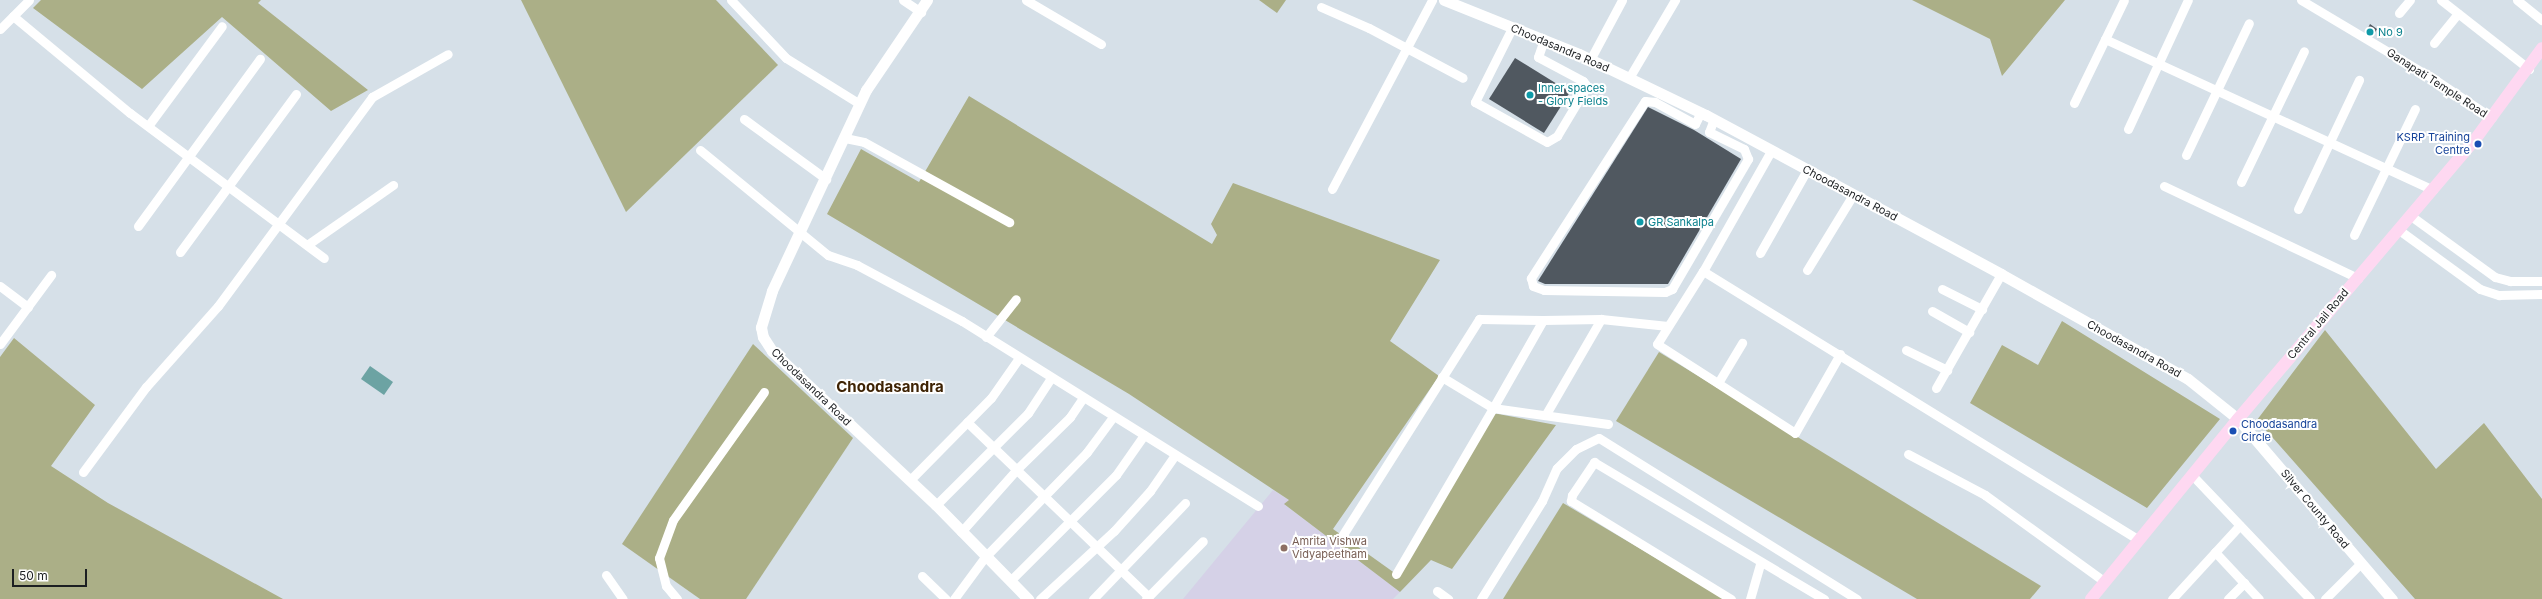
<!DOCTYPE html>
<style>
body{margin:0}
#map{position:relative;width:2542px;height:599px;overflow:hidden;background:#d6e0e8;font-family:Inter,sans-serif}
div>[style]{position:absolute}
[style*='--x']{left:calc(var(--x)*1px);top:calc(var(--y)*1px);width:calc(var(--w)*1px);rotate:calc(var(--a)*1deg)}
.education>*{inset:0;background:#d5d1e7}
.green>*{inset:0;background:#abaf87}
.water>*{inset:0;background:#6ca3a3}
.building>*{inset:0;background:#505860}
.minor>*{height:9px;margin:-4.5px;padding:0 4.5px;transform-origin:4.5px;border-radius:4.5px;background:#fff}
.tertiary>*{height:11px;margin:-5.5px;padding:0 5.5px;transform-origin:5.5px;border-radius:5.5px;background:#fff}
.secondary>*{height:12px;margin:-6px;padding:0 6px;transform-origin:6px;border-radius:6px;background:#fed8f1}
.dots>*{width:11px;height:11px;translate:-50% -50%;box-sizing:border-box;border:2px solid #fff;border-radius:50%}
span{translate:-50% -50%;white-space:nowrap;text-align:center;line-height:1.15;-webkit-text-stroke:4px #fff;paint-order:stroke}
.culture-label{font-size:11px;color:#0d838f}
.left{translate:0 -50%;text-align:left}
.street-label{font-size:11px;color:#1c1f22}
.transit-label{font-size:11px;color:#164399}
.right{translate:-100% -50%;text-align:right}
.education-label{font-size:11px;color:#785e54}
.district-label{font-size:15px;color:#3e2304;font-weight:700}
.scale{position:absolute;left:12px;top:569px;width:75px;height:18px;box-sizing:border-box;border:2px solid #1c1f22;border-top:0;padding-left:5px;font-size:12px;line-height:14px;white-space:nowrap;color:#1c1f22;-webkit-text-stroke:3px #fff;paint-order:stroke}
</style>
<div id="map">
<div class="education">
<div style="clip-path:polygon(1273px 490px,1289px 500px,1285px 505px,1400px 592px,1393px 599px,1183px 599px)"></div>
</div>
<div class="green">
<div style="clip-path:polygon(41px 0,261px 0,258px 3px,368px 90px,331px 111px,222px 17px,142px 89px,33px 8px)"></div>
<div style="clip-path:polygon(521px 0,716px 0,778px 65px,626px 212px)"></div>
<div style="clip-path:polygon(1259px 0,1286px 0,1277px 13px)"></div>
<div style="clip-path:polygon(1912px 0,2065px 0,2002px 76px,1990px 39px)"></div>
<div style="clip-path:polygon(969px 96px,1212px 244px,1217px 235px,1211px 224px,1233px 183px,1440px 260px,1390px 341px,1439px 376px,1333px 529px,1396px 574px,1493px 413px,1556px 425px,1452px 569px,1431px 560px,1400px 592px,1284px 504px,1289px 500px,1129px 394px,827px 214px,861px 149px,919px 182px)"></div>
<div style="clip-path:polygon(2062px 321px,2220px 419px,2147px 508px,1970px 403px,2002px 345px,2038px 365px)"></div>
<div style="clip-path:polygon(2325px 330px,2436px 469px,2484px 423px,2542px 499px,2542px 599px,2415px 599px,2257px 420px)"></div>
<div style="clip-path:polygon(14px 338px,95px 405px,51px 466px,108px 503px,283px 599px,0 599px,0 357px)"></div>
<div style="clip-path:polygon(753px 344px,853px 438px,746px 599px,700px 599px,622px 544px)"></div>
<div style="clip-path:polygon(1659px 352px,2041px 586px,2030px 599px,1917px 599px,1616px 421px)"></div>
<div style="clip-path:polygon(1563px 503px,1725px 599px,1503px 599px)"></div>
</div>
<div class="water">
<div style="clip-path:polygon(370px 366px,393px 382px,384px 395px,361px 379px)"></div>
</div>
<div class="building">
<div style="clip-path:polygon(2370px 24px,2377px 29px,2373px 36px,2366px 32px)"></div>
<div style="clip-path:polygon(1515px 58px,1570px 92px,1544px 133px,1489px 99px)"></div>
<div style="clip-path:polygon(1648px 107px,1694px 130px,1741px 159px,1668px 284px,1545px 284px,1538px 281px)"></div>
</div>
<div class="minor">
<div style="--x:731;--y:0;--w:80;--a:46.5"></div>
<div style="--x:786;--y:58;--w:87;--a:31.9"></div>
<div style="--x:903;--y:0;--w:22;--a:34"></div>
<div style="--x:1026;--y:0;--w:87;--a:30.4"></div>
<div style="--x:2301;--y:0;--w:158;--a:30.8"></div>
<div style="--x:2437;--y:81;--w:66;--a:33.9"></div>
<div style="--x:2441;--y:0;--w:112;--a:38.1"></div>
<div style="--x:2517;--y:0;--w:32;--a:39"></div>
<div style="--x:1321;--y:7;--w:52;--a:23.6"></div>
<div style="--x:1369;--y:28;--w:106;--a:28"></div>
<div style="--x:2399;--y:13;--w:17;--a:-50"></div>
<div style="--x:13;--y:16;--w:152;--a:39.7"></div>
<div style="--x:130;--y:113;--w:242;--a:36.8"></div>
<div style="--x:1512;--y:28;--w:83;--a:116.6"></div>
<div style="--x:1475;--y:102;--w:82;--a:29.1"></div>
<div style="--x:1547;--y:142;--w:12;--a:-31"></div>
<div style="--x:1557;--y:136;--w:58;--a:-59"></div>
<div style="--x:1587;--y:86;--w:6;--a:-129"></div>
<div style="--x:1583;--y:81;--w:51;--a:-151.9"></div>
<div style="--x:1538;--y:57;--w:18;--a:-71"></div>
<div style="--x:0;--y:29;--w:41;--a:-45"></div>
<div style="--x:2105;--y:39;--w:361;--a:24.7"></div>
<div style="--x:2434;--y:43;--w:38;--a:-51"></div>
<div style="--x:1590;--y:60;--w:68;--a:-61.9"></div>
<div style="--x:1629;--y:78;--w:91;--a:-59.5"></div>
<div style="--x:2074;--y:103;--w:114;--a:-64.1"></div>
<div style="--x:1701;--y:112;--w:13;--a:117"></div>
<div style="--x:1695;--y:124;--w:46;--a:-151.2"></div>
<div style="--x:1655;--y:102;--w:10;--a:-174"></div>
<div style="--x:1645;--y:101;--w:211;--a:122.8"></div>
<div style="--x:1531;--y:278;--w:8;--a:76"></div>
<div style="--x:1533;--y:286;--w:12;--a:20"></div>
<div style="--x:1544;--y:290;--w:121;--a:0.9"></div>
<div style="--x:1665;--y:292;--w:8;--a:-23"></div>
<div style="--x:1672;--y:289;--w:151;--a:-59.7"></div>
<div style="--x:1748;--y:159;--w:11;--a:-112"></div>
<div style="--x:1744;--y:149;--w:39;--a:-154"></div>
<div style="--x:1709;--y:132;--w:14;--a:-69"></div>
<div style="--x:744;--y:119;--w:102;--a:36.2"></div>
<div style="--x:148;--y:126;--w:124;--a:-53.5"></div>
<div style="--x:2128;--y:129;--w:142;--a:-65.1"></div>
<div style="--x:845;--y:138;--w:19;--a:12"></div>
<div style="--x:864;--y:142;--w:166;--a:28.9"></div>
<div style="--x:700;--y:150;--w:166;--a:39.4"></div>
<div style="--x:828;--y:255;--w:31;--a:19"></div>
<div style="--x:857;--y:265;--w:119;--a:28.1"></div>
<div style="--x:962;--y:321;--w:349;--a:32"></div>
<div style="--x:1771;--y:151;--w:138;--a:119.5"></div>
<div style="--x:1703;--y:271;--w:86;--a:122.2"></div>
<div style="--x:1657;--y:344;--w:164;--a:32.8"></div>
<div style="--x:1795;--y:433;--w:91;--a:-60.3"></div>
<div style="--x:2186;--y:155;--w:146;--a:-64.5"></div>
<div style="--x:2241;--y:182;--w:145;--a:-64.3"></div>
<div style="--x:2164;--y:186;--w:215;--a:25.4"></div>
<div style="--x:1332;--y:189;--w:214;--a:-62.1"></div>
<div style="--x:2298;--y:209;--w:143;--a:-64.7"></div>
<div style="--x:2411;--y:216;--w:104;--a:36"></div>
<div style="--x:2495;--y:277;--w:16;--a:15"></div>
<div style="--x:2510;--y:281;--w:32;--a:0"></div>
<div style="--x:138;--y:226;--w:207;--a:-53.9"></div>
<div style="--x:2399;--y:230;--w:100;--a:36.1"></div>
<div style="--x:2480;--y:289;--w:20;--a:18"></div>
<div style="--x:2499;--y:295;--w:43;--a:-1.3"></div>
<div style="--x:2354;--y:235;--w:140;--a:-64.2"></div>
<div style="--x:307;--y:245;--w:105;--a:-34.9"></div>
<div style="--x:180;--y:252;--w:196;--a:-53.7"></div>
<div style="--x:1760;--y:253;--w:95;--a:-60.5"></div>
<div style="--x:1807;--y:270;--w:88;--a:-58.5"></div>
<div style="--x:1703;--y:271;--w:512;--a:31.67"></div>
<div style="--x:0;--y:286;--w:35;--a:37"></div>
<div style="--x:1942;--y:289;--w:45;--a:26.6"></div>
<div style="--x:1932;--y:311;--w:43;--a:29.6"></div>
<div style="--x:986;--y:337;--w:48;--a:-51.7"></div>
<div style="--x:0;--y:344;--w:86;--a:-53.5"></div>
<div style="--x:1906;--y:350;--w:46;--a:26"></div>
<div style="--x:1718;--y:383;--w:47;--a:-59"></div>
<div style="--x:1936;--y:388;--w:131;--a:-60.3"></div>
<div style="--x:1546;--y:414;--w:110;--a:-59.9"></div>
<div style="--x:967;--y:422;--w:252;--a:43.9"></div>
<div style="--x:1608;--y:424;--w:116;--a:-172.1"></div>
<div style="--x:1493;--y:408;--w:101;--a:-60.4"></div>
<div style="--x:1543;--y:320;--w:58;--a:-1"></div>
<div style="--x:1601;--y:319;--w:67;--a:6"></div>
<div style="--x:1908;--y:454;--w:87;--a:28"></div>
<div style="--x:1985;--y:495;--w:148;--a:35.9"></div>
<div style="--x:83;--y:472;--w:106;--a:-53.5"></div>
<div style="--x:146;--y:387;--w:108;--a:-48.4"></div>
<div style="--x:218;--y:306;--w:260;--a:-53.6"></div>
<div style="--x:372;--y:97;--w:87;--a:-29.5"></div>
<div style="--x:2192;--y:475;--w:171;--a:46.4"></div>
<div style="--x:910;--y:480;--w:115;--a:-45.4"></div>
<div style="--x:991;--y:398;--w:49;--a:-55"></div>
<div style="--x:936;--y:505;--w:130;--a:-45"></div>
<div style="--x:1028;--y:413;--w:42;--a:-56.7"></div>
<div style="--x:961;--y:532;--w:86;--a:-48.3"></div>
<div style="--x:1018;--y:468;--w:73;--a:-44.4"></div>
<div style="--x:1070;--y:417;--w:23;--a:-56"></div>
<div style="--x:1342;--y:536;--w:257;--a:-57.7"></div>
<div style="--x:1479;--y:319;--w:64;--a:0.9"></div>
<div style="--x:2215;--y:552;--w:64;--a:46.9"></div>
<div style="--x:1396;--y:574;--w:192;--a:-59.7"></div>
<div style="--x:1493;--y:408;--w:60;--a:-148.7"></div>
<div style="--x:606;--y:575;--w:29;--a:55"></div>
<div style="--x:922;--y:576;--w:33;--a:44"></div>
<div style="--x:1010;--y:581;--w:150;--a:-45"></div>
<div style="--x:1116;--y:475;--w:49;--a:-55"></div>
<div style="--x:1437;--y:591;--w:14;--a:36"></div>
<div style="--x:677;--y:599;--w:17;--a:-130"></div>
<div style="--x:666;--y:586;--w:29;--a:-104"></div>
<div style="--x:659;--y:558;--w:40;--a:-69.8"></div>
<div style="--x:673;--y:520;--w:157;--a:-54.6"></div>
<div style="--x:954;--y:599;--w:52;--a:-53.6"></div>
<div style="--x:985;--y:557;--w:146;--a:-45.8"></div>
<div style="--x:1087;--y:452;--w:44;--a:-53.4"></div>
<div style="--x:1040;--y:599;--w:100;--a:-42.6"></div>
<div style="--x:1114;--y:531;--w:54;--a:-48"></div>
<div style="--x:1150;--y:491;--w:44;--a:-55.2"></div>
<div style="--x:1093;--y:599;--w:133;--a:-46.2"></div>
<div style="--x:1146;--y:599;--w:81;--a:-45.5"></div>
<div style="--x:1481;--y:599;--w:115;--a:-58.1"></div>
<div style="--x:1542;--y:501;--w:36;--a:-66"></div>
<div style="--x:1557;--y:468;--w:27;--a:-45"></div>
<div style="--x:1576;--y:449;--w:25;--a:-26"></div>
<div style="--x:1599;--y:438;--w:304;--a:32"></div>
<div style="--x:1731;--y:599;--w:188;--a:-148.5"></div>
<div style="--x:1571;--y:501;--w:6;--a:-81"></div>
<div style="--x:1572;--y:495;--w:40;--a:-56"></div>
<div style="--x:1594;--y:462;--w:268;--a:30.8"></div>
<div style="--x:1750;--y:599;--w:37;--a:-74"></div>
<div style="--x:2172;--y:599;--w:100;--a:-47.4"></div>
<div style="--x:2228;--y:599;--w:23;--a:-45"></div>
<div style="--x:2325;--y:599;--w:51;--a:-45"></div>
</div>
<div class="tertiary">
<div style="--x:927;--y:0;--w:109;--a:124.1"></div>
<div style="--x:866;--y:90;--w:222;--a:115.1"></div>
<div style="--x:772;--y:291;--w:38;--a:107"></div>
<div style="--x:761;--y:327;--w:10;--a:79"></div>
<div style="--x:763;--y:337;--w:17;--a:57"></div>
<div style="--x:772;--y:351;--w:225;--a:43.2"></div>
<div style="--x:936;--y:505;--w:132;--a:45.6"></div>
<div style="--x:1444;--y:0;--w:145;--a:21.8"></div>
<div style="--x:1579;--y:54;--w:141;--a:25.7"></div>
<div style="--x:1706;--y:115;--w:335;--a:28.3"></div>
<div style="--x:2001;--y:274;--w:214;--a:29.3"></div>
<div style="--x:2188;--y:379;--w:64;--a:38.7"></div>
<div style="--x:2238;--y:419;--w:237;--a:49.5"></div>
</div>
<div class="secondary">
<div style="--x:2091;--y:599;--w:232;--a:-50.8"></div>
<div style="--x:2238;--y:419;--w:365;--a:-49.7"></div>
<div style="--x:2474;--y:141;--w:115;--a:-53.8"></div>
</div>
<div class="dots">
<div style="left:2370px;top:32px;background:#0f9aa8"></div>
<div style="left:1530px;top:95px;background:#0f9aa8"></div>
<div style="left:2478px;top:144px;background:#1a4fb4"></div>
<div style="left:1640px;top:222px;background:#0f9aa8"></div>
<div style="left:2233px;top:431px;background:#1a4fb4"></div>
<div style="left:1284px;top:548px;background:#8d6e63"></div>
</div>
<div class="culture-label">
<span class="left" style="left:2378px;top:32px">No 9</span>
<span class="left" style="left:1538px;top:95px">Inner spaces<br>- Glory Fields</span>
<span class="left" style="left:1648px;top:222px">GR Sankalpa</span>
</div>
<div class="street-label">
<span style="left:1560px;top:48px;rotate:23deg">Choodasandra Road</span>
<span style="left:2437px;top:83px;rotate:33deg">Ganapati Temple Road</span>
<span style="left:1850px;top:193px;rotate:28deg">Choodasandra Road</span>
<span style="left:2318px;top:324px;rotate:-50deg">Central Jail Road</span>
<span style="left:2134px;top:349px;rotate:29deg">Choodasandra Road</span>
<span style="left:811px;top:387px;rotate:44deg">Choodasandra Road</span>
<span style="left:2315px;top:509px;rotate:50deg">Silver County Road</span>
</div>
<div class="transit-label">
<span class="right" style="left:2470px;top:144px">KSRP Training<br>Centre</span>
<span class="left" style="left:2241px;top:431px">Choodasandra<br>Circle</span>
</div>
<div class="education-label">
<span class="left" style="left:1292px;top:548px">Amrita Vishwa<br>Vidyapeetham</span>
</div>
<div class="district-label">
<span style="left:890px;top:387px">Choodasandra</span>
</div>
<div class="scale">50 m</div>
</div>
